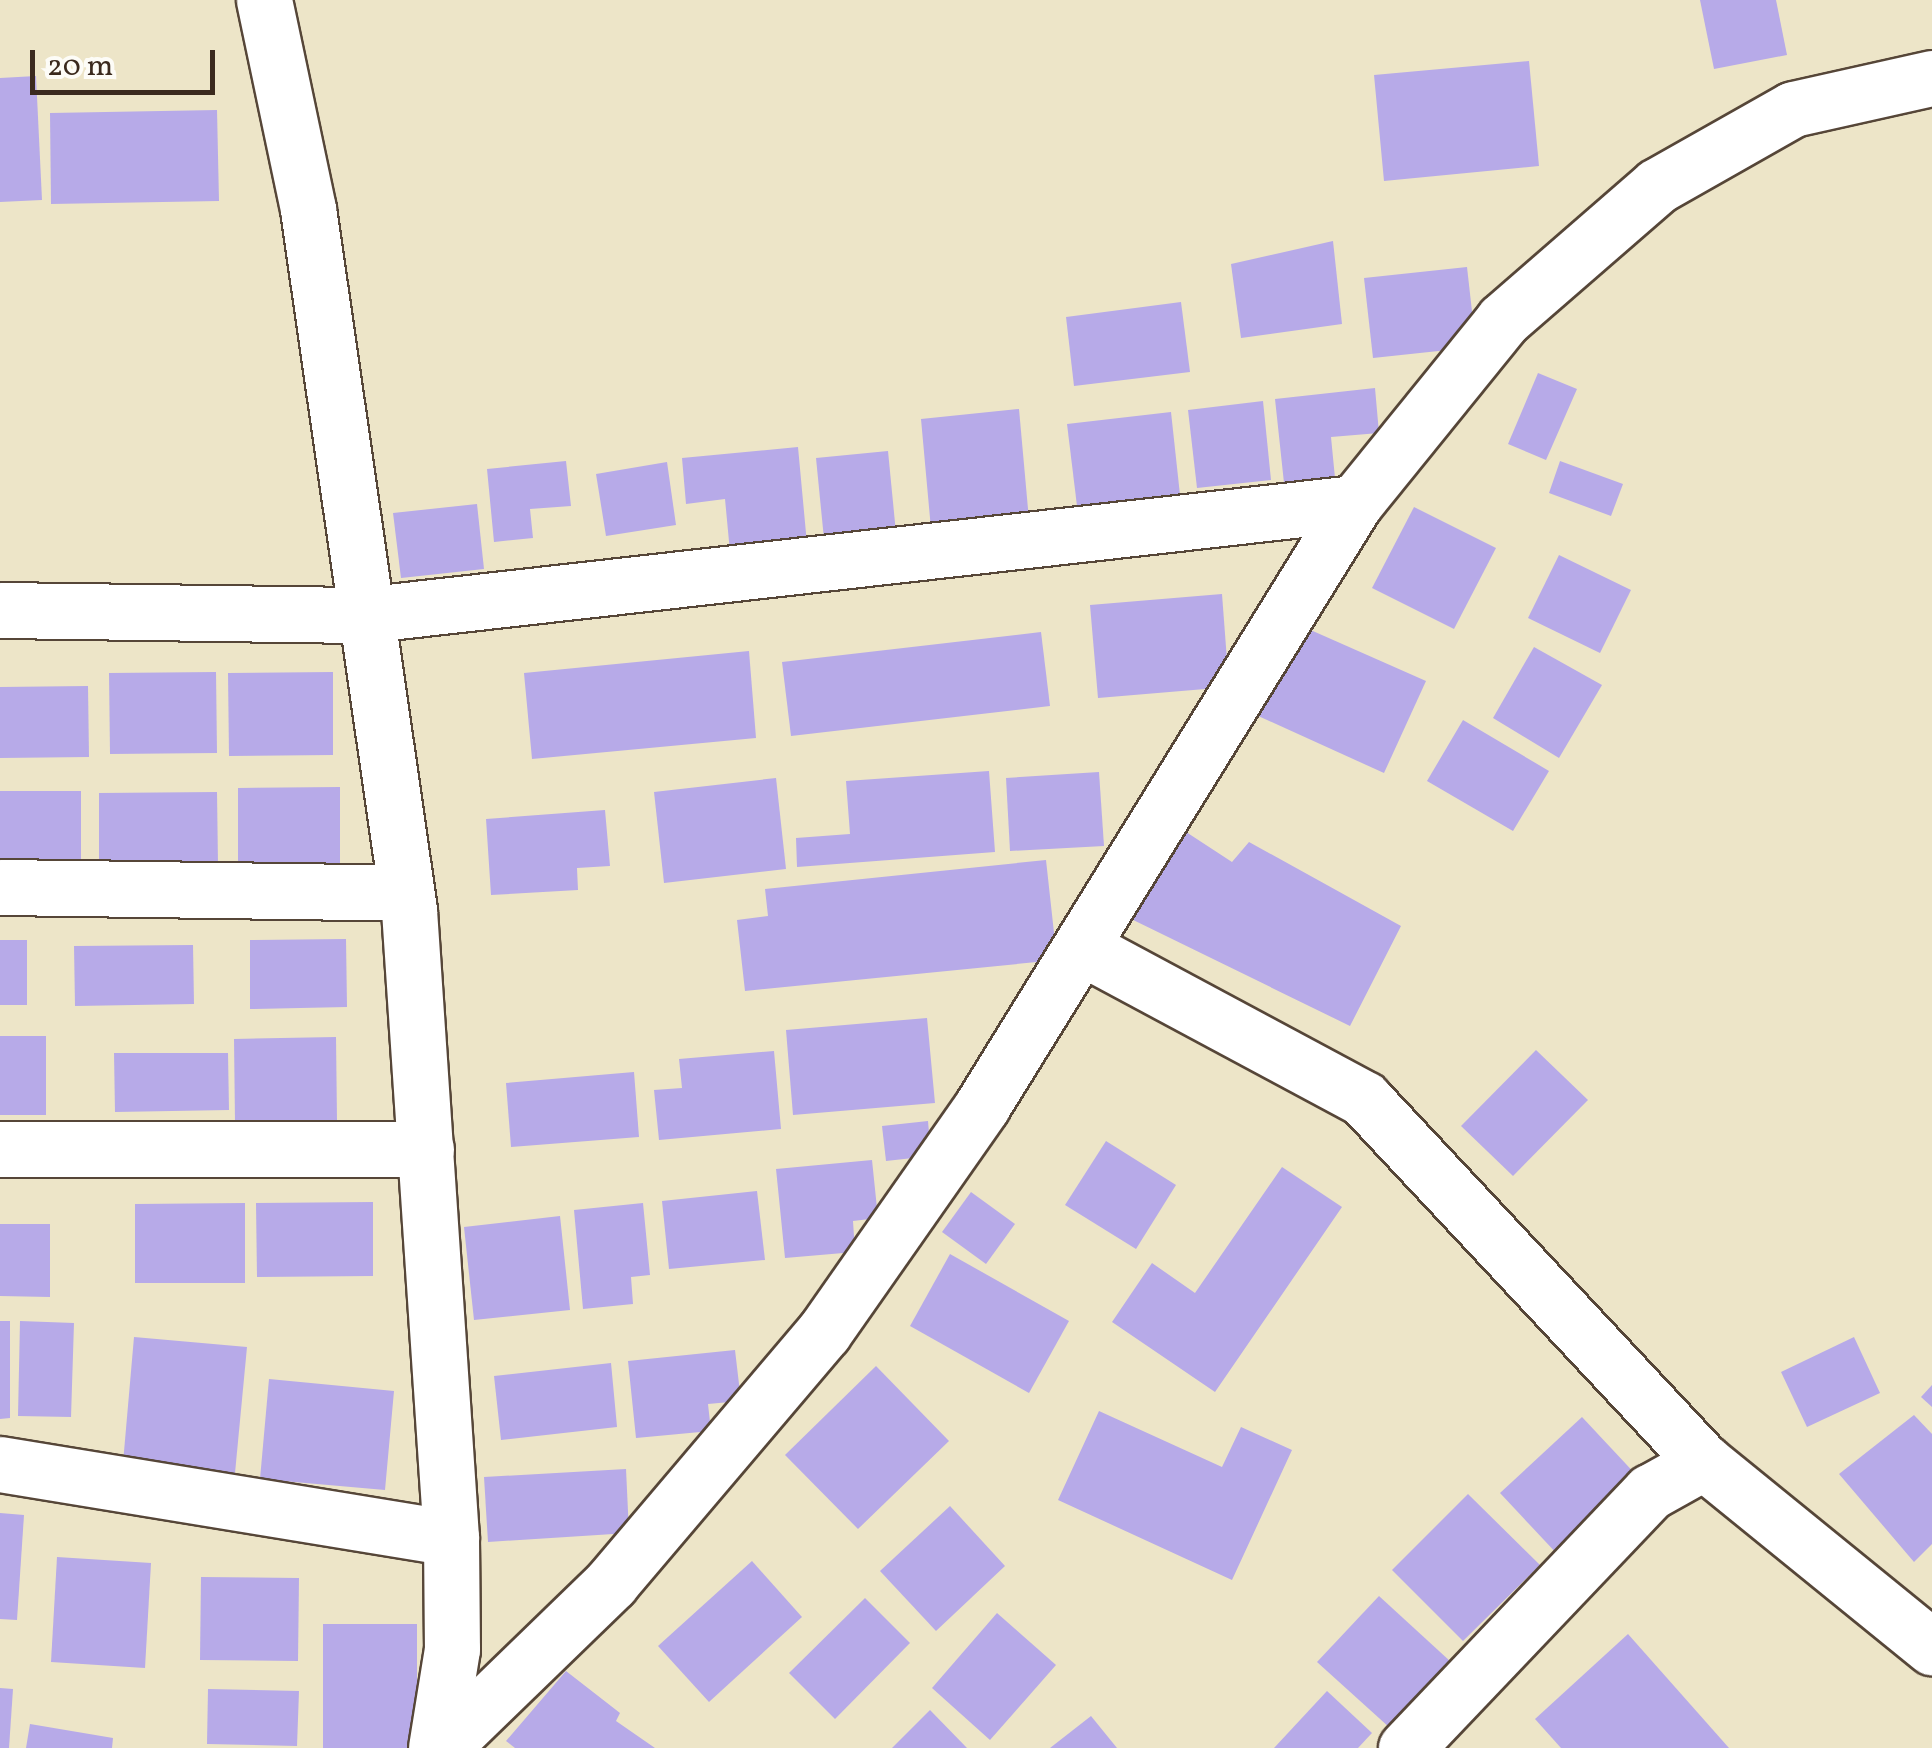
<!DOCTYPE html>
<style>
body{margin:0}
#map{position:relative;width:1932px;height:1748px;overflow:hidden;background:#ede5c8;font-family:Vollkorn,serif}
div>[style]{position:absolute}
[style*='--x']{left:calc(var(--x)*1px);top:calc(var(--y)*1px);width:calc(var(--w)*1px);rotate:calc(var(--a)*1deg)}
.building>*{inset:0;background:#b7aae8}
.roads{filter:drop-shadow(2px 0 #564638) drop-shadow(-2px 0 #564638) drop-shadow(0 2px #564638) drop-shadow(0 -2px #564638)}
.street>*{height:55px;margin:-27.5px;padding:0 27.5px;transform-origin:27.5px;border-radius:27.5px;background:#fff}
span{translate:-50% -50%;white-space:nowrap;text-align:center;line-height:1.15;-webkit-text-stroke:8px #fdfcf7;paint-order:stroke}
.scale{position:absolute;left:30px;top:50px;width:185px;height:45px;box-sizing:border-box;border:5px solid #3b2a1e;border-top:0;padding-left:12px;font-size:30px;line-height:35px;white-space:nowrap;color:#3b2a1e;-webkit-text-stroke:8px #fdfcf7;paint-order:stroke}
</style>
<div id="map">
<div class="building">
<div style="clip-path:polygon(1700px 0,1776px 0,1787px 55px,1714px 69px)"></div>
<div style="clip-path:polygon(1529px 61px,1539px 166px,1384px 181px,1374px 75px)"></div>
<div style="clip-path:polygon(36px 76px,42px 200px,0 202px,0 78px)"></div>
<div style="clip-path:polygon(217px 110px,219px 201px,51px 204px,50px 113px)"></div>
<div style="clip-path:polygon(1333px 241px,1342px 324px,1241px 338px,1231px 264px)"></div>
<div style="clip-path:polygon(1467px 267px,1476px 347px,1373px 358px,1364px 278px)"></div>
<div style="clip-path:polygon(1181px 302px,1190px 372px,1074px 386px,1066px 317px)"></div>
<div style="clip-path:polygon(1538px 373px,1577px 389px,1546px 460px,1508px 444px)"></div>
<div style="clip-path:polygon(1375px 388px,1379px 433px,1331px 437px,1335px 478px,1284px 483px,1275px 399px)"></div>
<div style="clip-path:polygon(1263px 401px,1271px 480px,1197px 488px,1188px 410px)"></div>
<div style="clip-path:polygon(1019px 409px,1029px 520px,931px 529px,921px 419px)"></div>
<div style="clip-path:polygon(1171px 412px,1180px 495px,1077px 506px,1067px 424px)"></div>
<div style="clip-path:polygon(798px 447px,807px 544px,730px 552px,725px 499px,686px 504px,682px 458px)"></div>
<div style="clip-path:polygon(888px 451px,896px 533px,824px 539px,816px 458px)"></div>
<div style="clip-path:polygon(566px 461px,571px 506px,530px 509px,533px 538px,494px 542px,487px 469px)"></div>
<div style="clip-path:polygon(1560px 461px,1623px 484px,1611px 516px,1549px 493px)"></div>
<div style="clip-path:polygon(667px 462px,676px 525px,606px 536px,596px 474px)"></div>
<div style="clip-path:polygon(477px 504px,484px 569px,401px 578px,393px 513px)"></div>
<div style="clip-path:polygon(1414px 507px,1496px 548px,1454px 629px,1372px 588px)"></div>
<div style="clip-path:polygon(1559px 555px,1631px 590px,1600px 653px,1528px 618px)"></div>
<div style="clip-path:polygon(1222px 594px,1229px 687px,1098px 698px,1090px 605px)"></div>
<div style="clip-path:polygon(1297px 624px,1426px 681px,1384px 773px,1256px 715px)"></div>
<div style="clip-path:polygon(1041px 632px,1050px 706px,791px 736px,782px 662px)"></div>
<div style="clip-path:polygon(1534px 647px,1602px 685px,1559px 758px,1493px 718px)"></div>
<div style="clip-path:polygon(749px 651px,756px 738px,532px 759px,524px 673px)"></div>
<div style="clip-path:polygon(216px 672px,217px 753px,110px 754px,109px 673px)"></div>
<div style="clip-path:polygon(333px 672px,333px 755px,229px 756px,228px 673px)"></div>
<div style="clip-path:polygon(88px 686px,89px 757px,0 758px,0 687px)"></div>
<div style="clip-path:polygon(1463px 720px,1549px 771px,1513px 831px,1427px 781px)"></div>
<div style="clip-path:polygon(989px 771px,995px 852px,797px 867px,796px 838px,850px 834px,846px 781px)"></div>
<div style="clip-path:polygon(1099px 772px,1104px 846px,1010px 851px,1006px 778px)"></div>
<div style="clip-path:polygon(776px 778px,786px 869px,664px 883px,654px 792px)"></div>
<div style="clip-path:polygon(340px 787px,340px 867px,238px 869px,238px 788px)"></div>
<div style="clip-path:polygon(0 791px,81px 791px,81px 873px,0 873px)"></div>
<div style="clip-path:polygon(217px 792px,218px 865px,99px 866px,99px 793px)"></div>
<div style="clip-path:polygon(605px 810px,610px 866px,577px 868px,578px 890px,491px 895px,486px 819px)"></div>
<div style="clip-path:polygon(1180px 828px,1232px 862px,1249px 842px,1401px 926px,1350px 1026px,1123px 915px)"></div>
<div style="clip-path:polygon(1046px 860px,1057px 960px,745px 991px,737px 920px,768px 916px,765px 889px)"></div>
<div style="clip-path:polygon(346px 939px,347px 1007px,250px 1009px,250px 940px)"></div>
<div style="clip-path:polygon(0 940px,27px 940px,27px 1005px,0 1005px)"></div>
<div style="clip-path:polygon(193px 945px,194px 1004px,75px 1006px,74px 946px)"></div>
<div style="clip-path:polygon(927px 1018px,935px 1103px,793px 1115px,786px 1030px)"></div>
<div style="clip-path:polygon(0 1036px,46px 1036px,46px 1115px,0 1115px)"></div>
<div style="clip-path:polygon(336px 1037px,337px 1121px,235px 1122px,234px 1039px)"></div>
<div style="clip-path:polygon(1536px 1050px,1588px 1100px,1513px 1176px,1461px 1126px)"></div>
<div style="clip-path:polygon(774px 1051px,781px 1129px,659px 1140px,654px 1090px,682px 1088px,679px 1059px)"></div>
<div style="clip-path:polygon(114px 1053px,228px 1053px,229px 1110px,115px 1112px)"></div>
<div style="clip-path:polygon(634px 1072px,639px 1137px,511px 1147px,506px 1083px)"></div>
<div style="clip-path:polygon(928px 1121px,931px 1156px,886px 1161px,882px 1126px)"></div>
<div style="clip-path:polygon(1106px 1141px,1176px 1185px,1136px 1249px,1065px 1205px)"></div>
<div style="clip-path:polygon(872px 1160px,878px 1218px,853px 1221px,855px 1252px,785px 1258px,776px 1169px)"></div>
<div style="clip-path:polygon(1282px 1167px,1342px 1207px,1215px 1392px,1112px 1322px,1152px 1263px,1195px 1293px)"></div>
<div style="clip-path:polygon(757px 1191px,765px 1260px,669px 1269px,662px 1201px)"></div>
<div style="clip-path:polygon(971px 1192px,1015px 1224px,986px 1264px,942px 1232px)"></div>
<div style="clip-path:polygon(373px 1202px,373px 1276px,257px 1277px,256px 1203px)"></div>
<div style="clip-path:polygon(245px 1203px,245px 1283px,135px 1283px,135px 1204px)"></div>
<div style="clip-path:polygon(643px 1203px,650px 1275px,631px 1277px,633px 1304px,583px 1309px,574px 1210px)"></div>
<div style="clip-path:polygon(560px 1216px,570px 1310px,474px 1320px,464px 1227px)"></div>
<div style="clip-path:polygon(0 1224px,50px 1224px,50px 1297px,0 1296px)"></div>
<div style="clip-path:polygon(950px 1254px,1069px 1321px,1029px 1393px,910px 1326px)"></div>
<div style="clip-path:polygon(0 1321px,10px 1321px,10px 1418px,0 1419px)"></div>
<div style="clip-path:polygon(20px 1321px,74px 1323px,71px 1417px,18px 1416px)"></div>
<div style="clip-path:polygon(134px 1337px,247px 1347px,235px 1473px,123px 1463px)"></div>
<div style="clip-path:polygon(1854px 1337px,1880px 1393px,1807px 1427px,1781px 1372px)"></div>
<div style="clip-path:polygon(735px 1350px,741px 1401px,708px 1404px,711px 1431px,636px 1438px,628px 1361px)"></div>
<div style="clip-path:polygon(611px 1363px,617px 1427px,501px 1440px,494px 1376px)"></div>
<div style="clip-path:polygon(876px 1366px,949px 1441px,858px 1529px,785px 1455px)"></div>
<div style="clip-path:polygon(269px 1379px,394px 1391px,385px 1490px,260px 1479px)"></div>
<div style="clip-path:polygon(1932px 1385px,1932px 1407px,1921px 1397px)"></div>
<div style="clip-path:polygon(1099px 1411px,1222px 1467px,1241px 1427px,1292px 1450px,1232px 1580px,1058px 1500px)"></div>
<div style="clip-path:polygon(1914px 1415px,1932px 1434px,1932px 1544px,1914px 1562px,1839px 1474px)"></div>
<div style="clip-path:polygon(1582px 1417px,1640px 1479px,1559px 1556px,1500px 1493px)"></div>
<div style="clip-path:polygon(626px 1469px,629px 1533px,488px 1542px,484px 1477px)"></div>
<div style="clip-path:polygon(1468px 1494px,1540px 1565px,1463px 1641px,1392px 1570px)"></div>
<div style="clip-path:polygon(950px 1506px,1005px 1566px,936px 1631px,880px 1571px)"></div>
<div style="clip-path:polygon(0 1513px,24px 1515px,17px 1620px,0 1619px)"></div>
<div style="clip-path:polygon(57px 1557px,151px 1563px,145px 1668px,51px 1662px)"></div>
<div style="clip-path:polygon(752px 1561px,802px 1617px,709px 1702px,658px 1646px)"></div>
<div style="clip-path:polygon(201px 1577px,299px 1578px,298px 1661px,200px 1660px)"></div>
<div style="clip-path:polygon(1379px 1596px,1451px 1662px,1390px 1728px,1317px 1662px)"></div>
<div style="clip-path:polygon(865px 1598px,910px 1643px,835px 1719px,789px 1673px)"></div>
<div style="clip-path:polygon(997px 1613px,1056px 1665px,990px 1740px,932px 1688px)"></div>
<div style="clip-path:polygon(323px 1624px,417px 1624px,417px 1748px,323px 1748px)"></div>
<div style="clip-path:polygon(1628px 1634px,1729px 1748px,1561px 1748px,1535px 1719px)"></div>
<div style="clip-path:polygon(566px 1671px,620px 1713px,616px 1721px,655px 1748px,515px 1748px,506px 1741px)"></div>
<div style="clip-path:polygon(0 1688px,13px 1689px,9px 1748px,0 1748px)"></div>
<div style="clip-path:polygon(208px 1689px,299px 1691px,297px 1746px,207px 1744px)"></div>
<div style="clip-path:polygon(1327px 1691px,1372px 1733px,1358px 1748px,1274px 1748px)"></div>
<div style="clip-path:polygon(930px 1710px,967px 1748px,892px 1748px)"></div>
<div style="clip-path:polygon(1091px 1716px,1117px 1748px,1050px 1748px)"></div>
<div style="clip-path:polygon(30px 1724px,113px 1738px,112px 1748px,26px 1748px)"></div>
</div>
<div class="roads">
<div class="street">
<div style="--x:264;--y:0;--w:214;--a:78.1"></div>
<div style="--x:308;--y:209;--w:708;--a:81.8"></div>
<div style="--x:409;--y:910;--w:629;--a:86.17"></div>
<div style="--x:451;--y:1538;--w:111;--a:89.5"></div>
<div style="--x:452;--y:1649;--w:100;--a:99.2"></div>
<div style="--x:0;--y:610;--w:362;--a:0.8"></div>
<div style="--x:362;--y:615;--w:999;--a:-6.44"></div>
<div style="--x:0;--y:887;--w:406;--a:0.8"></div>
<div style="--x:1081;--y:947;--w:321;--a:28.2"></div>
<div style="--x:1364;--y:1099;--w:497;--a:46.9"></div>
<div style="--x:1704;--y:1462;--w:294;--a:39.1"></div>
<div style="--x:0;--y:1149;--w:426;--a:0"></div>
<div style="--x:0;--y:1464;--w:457;--a:9.3"></div>
<div style="--x:441;--y:1748;--w:237;--a:-44.1"></div>
<div style="--x:611;--y:1583;--w:329;--a:-49.7"></div>
<div style="--x:824;--y:1332;--w:276;--a:-55"></div>
<div style="--x:982;--y:1106;--w:709;--a:-58.26"></div>
<div style="--x:1355;--y:503;--w:235;--a:-51"></div>
<div style="--x:1503;--y:320;--w:204;--a:-41"></div>
<div style="--x:1657;--y:186;--w:156;--a:-29.5"></div>
<div style="--x:1793;--y:109;--w:142;--a:-12.6"></div>
<div style="--x:1406;--y:1748;--w:354;--a:-46.4"></div>
<div style="--x:1650;--y:1492;--w:62;--a:-29.1"></div>
</div>
</div>
<div class="scale">20 m</div>
</div>
